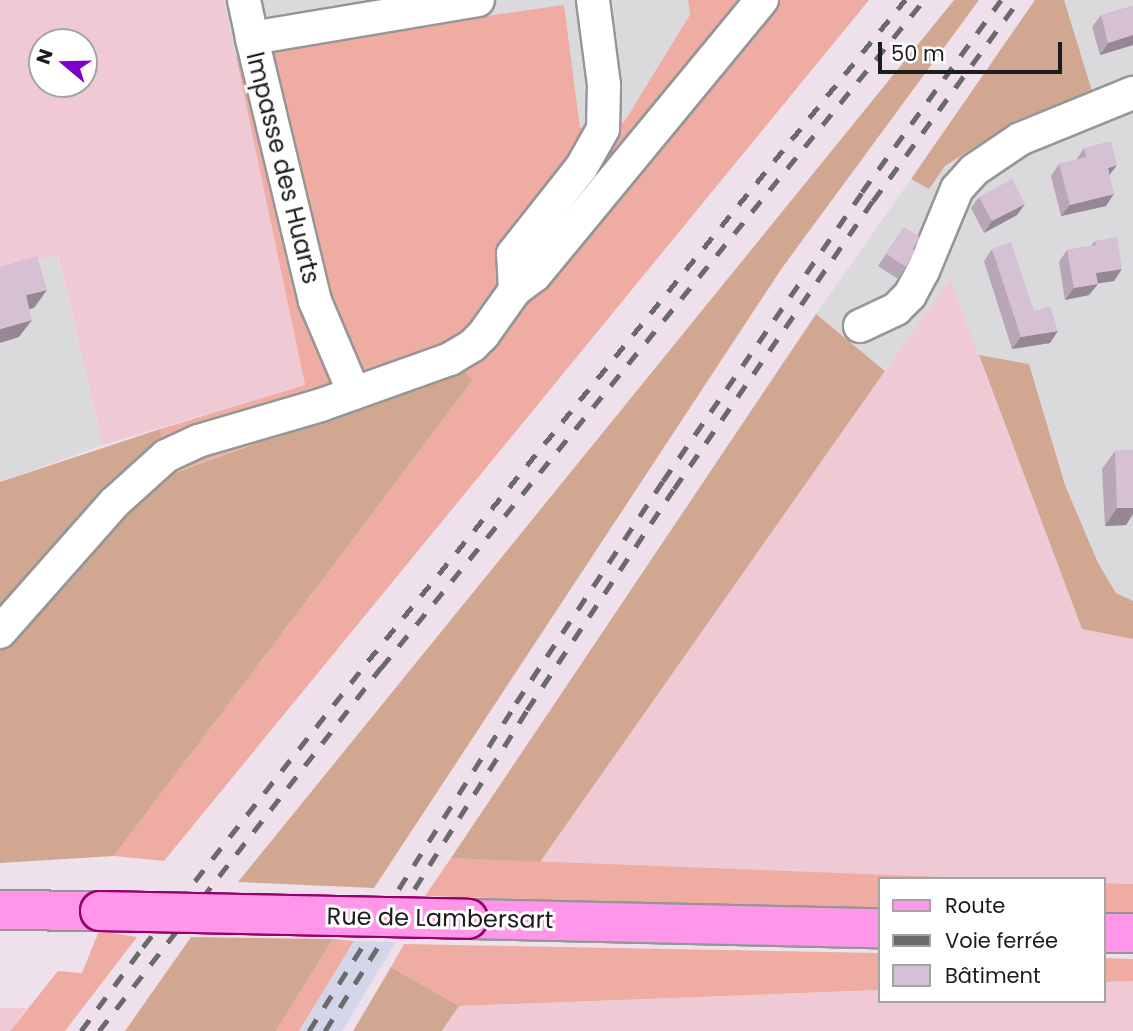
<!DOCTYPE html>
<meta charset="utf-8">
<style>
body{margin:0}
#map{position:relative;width:1133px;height:1031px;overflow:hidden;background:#efe1eb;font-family:Poppins,sans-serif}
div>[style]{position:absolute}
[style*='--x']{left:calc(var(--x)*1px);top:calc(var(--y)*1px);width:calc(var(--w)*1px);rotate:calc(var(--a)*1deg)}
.residential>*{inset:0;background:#dad9db}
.industrial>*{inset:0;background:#d2d6e8}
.farmland>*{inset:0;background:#efcad5}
.grass>*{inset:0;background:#eeaca2}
.forest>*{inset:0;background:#d2a792}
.roads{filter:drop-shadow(2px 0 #969696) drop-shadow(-2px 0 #969696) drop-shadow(0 2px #969696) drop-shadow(0 -2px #969696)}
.minor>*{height:32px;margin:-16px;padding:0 16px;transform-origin:16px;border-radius:16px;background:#fff}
.major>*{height:38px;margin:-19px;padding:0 19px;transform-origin:19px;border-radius:19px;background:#ff96ea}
.rail>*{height:5px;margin-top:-2.5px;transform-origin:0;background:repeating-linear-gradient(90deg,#6a6a6a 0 14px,transparent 0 28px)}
.bridges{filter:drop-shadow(2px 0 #950069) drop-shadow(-2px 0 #950069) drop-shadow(0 2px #950069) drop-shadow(0 -2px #950069)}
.major-bridge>*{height:38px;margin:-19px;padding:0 19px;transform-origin:19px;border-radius:19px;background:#ff96ea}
.wall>*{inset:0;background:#b8a6b6}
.shaded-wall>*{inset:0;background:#968794}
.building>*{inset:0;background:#d6c1d4}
span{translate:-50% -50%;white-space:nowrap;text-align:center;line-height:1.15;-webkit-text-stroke:6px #fff;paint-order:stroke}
.street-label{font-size:24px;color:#1c1c1c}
.legend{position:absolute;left:878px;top:877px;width:228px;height:126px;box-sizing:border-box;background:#fff;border:2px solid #a4a4a4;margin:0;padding:9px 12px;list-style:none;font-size:21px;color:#1c1c1c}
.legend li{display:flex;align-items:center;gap:14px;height:35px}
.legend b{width:35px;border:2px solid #a4a4a4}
.north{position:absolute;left:28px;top:28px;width:70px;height:70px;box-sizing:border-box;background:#fff;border:2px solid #a4a4a4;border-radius:50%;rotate:289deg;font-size:19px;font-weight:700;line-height:28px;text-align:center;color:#1c1c1c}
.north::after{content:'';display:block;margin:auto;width:24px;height:32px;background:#7e00c9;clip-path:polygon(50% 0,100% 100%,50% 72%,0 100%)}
.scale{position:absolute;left:878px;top:42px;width:184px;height:32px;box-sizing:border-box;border:4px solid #1c1c1c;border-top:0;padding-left:9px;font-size:21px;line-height:24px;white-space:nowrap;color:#1c1c1c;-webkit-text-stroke:5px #fff;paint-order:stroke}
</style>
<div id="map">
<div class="residential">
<div style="clip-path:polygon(224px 0,688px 0,691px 15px,624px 122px,580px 128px,265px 48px,236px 57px)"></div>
<div style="clip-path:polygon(1064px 0,1133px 0,1133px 601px,1116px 593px,1098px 563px,1065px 485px,1029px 364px,979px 355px,950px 280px,885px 371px,816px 314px,911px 179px,929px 188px,945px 166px,1016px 121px,1092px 91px)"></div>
<div style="clip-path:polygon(57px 254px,103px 445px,0 482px,0 268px)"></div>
</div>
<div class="industrial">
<div style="clip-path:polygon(354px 941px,396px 942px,342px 1031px,299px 1031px)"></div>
</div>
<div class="farmland">
<div style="clip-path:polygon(evenodd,0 0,224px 0,305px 385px,103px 445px,58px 255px,0 268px,0 0,42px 42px,84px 42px,84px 84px,42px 84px,42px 42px)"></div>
<div style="clip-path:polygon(950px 279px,1082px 629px,1133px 639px,1133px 884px,1103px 883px,1103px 879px,996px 879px,540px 862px)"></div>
<div style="clip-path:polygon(1133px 981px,1133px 1031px,443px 1031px,459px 1006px,879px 990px,879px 1001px,1103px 1001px,1103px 982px)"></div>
<div style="clip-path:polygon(0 1008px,27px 1008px,10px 1031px,0 1031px)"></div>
</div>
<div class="grass">
<div style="clip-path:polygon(688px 0,869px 0,164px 861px,114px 856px,473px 380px,462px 368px,168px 475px,160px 429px,305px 385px,236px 57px,265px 48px,564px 5px,580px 128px,624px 122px,690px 15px)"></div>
<div style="clip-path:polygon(451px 858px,996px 879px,879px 879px,879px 910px,425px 896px)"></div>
<div style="clip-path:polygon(1103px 883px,1133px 884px,1133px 918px,1103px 917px)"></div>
<div style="clip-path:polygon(99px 931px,137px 937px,65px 1031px,10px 1031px,58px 971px,82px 973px)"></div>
<div style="clip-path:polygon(333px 939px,354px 941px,299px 1031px,276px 1031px)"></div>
<div style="clip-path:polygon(404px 944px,879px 953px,879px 990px,459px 1006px,391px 967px)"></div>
<div style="clip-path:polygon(1103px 958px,1133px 959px,1133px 981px,1103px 982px)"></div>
</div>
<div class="forest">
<div style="clip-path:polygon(954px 0,979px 0,782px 268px,374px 888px,238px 882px)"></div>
<div style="clip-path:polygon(1035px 0,1064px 0,1092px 91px,1015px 121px,945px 166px,929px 189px,911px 179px)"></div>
<div style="clip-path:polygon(816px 314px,885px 371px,540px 862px,451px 858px)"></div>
<div style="clip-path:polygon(979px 355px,1029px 364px,1065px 485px,1098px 563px,1116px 593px,1133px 601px,1133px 639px,1082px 629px)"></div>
<div style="clip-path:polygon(462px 368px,473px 380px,114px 856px,0 863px,0 482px,160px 429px,169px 475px)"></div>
<div style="clip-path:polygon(191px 937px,333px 939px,276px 1031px,125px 1031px)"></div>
<div style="clip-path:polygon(391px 967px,459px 1006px,442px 1031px,353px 1031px)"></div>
</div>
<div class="roads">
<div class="minor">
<div style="--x:244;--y:0;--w:39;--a:78"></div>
<div style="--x:515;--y:290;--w:25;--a:-37"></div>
<div style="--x:535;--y:275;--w:357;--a:-50.5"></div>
<div style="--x:860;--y:326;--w:40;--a:-25"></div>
<div style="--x:896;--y:309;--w:20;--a:-45"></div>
<div style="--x:910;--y:295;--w:27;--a:-62"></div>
<div style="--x:923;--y:271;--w:89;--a:-67.5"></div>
<div style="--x:957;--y:189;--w:25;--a:-48"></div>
<div style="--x:974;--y:170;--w:55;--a:-34"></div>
<div style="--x:1020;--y:139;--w:122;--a:-22.2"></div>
<div style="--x:354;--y:393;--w:100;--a:-113"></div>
<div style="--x:315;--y:301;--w:270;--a:-103.5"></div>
<div style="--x:252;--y:38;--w:229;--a:-9.5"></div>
<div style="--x:0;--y:632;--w:172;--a:-48.5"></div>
<div style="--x:114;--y:503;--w:70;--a:-42.1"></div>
<div style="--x:166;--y:456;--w:35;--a:-25"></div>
<div style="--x:198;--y:441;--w:128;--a:-16.3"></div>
<div style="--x:321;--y:405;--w:137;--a:-19.6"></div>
<div style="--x:450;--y:359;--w:26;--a:-31"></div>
<div style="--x:472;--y:346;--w:16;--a:-45"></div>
<div style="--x:483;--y:335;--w:55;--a:-54.6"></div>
<div style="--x:515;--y:290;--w:36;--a:-93"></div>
<div style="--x:513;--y:254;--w:110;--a:-51.7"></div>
<div style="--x:581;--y:168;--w:45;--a:-60.6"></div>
<div style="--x:603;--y:129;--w:44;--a:-88.7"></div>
<div style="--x:604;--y:85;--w:86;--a:-97.4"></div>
</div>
<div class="major">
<div style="--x:0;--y:910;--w:100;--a:0.6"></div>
<div style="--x:468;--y:919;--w:411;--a:1.3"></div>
<div style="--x:1103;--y:933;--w:30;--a:0"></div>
</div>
</div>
<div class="rail">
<div style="--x:81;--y:1031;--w:104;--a:-53.6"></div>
<div style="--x:143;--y:947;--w:364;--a:-51.8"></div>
<div style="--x:368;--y:661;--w:852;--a:-50.91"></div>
<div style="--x:99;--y:1031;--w:460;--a:-52.2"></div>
<div style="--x:381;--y:668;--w:861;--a:-50.89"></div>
<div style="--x:309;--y:1031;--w:388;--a:-57.7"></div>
<div style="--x:516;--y:703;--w:266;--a:-56.5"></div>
<div style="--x:663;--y:481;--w:351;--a:-55.4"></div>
<div style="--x:862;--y:192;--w:237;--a:-54.1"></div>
<div style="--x:325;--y:1031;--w:379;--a:-57.8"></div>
<div style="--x:527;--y:710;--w:265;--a:-56.4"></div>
<div style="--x:674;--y:489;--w:350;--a:-55.4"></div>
<div style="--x:873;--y:201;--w:248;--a:-54"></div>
</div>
<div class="bridges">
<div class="major-bridge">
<div style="--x:100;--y:911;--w:368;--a:1.2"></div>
</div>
</div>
<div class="wall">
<div style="clip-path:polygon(1133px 6px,1133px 45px,1100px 55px,1092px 27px,1101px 15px)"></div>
<div style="clip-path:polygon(1084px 148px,1110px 176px,1106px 206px,1061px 216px,1051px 176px,1059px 164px,1076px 160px)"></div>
<div style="clip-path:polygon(979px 197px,1017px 215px,984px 233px,971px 208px)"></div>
<div style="clip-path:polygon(904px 227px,913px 249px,906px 267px,898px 279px,878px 266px)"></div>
<div style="clip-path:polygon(1095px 241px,1114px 281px,1098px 283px,1089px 295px,1065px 300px,1059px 262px,1067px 250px,1091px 246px)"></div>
<div style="clip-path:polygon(992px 249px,1034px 311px,1050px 343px,1012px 349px,984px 261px)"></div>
<div style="clip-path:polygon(1133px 450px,1133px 514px,1126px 525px,1105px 526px,1102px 469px,1115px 451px)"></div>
</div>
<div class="shaded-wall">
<div style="clip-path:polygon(1133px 35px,1133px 45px,1100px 55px,1108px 43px)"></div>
<div style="clip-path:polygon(1117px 165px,1108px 177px,1108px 168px)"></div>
<div style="clip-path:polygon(1114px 194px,1106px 206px,1061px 216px,1070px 205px)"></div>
<div style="clip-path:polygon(1025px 204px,1017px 215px,984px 233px,992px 221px)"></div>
<div style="clip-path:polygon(1122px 269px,1114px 281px,1088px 285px,1096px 273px)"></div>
<div style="clip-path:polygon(1098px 284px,1089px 295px,1065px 300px,1074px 288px)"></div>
<div style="clip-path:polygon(47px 290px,34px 308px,14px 313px,26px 295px)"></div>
<div style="clip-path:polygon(32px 320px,19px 337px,0 343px,0 329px)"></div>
<div style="clip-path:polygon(1058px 331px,1050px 343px,1012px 349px,1021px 337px)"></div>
<div style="clip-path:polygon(1133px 500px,1133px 514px,1126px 525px,1105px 526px,1117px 508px)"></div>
</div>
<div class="building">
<div style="clip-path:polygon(1133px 6px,1133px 35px,1108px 43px,1101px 15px)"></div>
<div style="clip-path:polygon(1111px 141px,1117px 165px,1108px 168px,1114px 194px,1070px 205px,1059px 164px,1086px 157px,1084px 148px)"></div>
<div style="clip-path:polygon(1012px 179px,1025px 204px,992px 221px,979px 197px)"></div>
<div style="clip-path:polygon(904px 227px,920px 237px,913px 249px,915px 250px,906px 267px,886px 254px)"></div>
<div style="clip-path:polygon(1117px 237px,1122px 269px,1096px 273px,1098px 284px,1074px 288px,1067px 250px,1096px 245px,1095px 241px)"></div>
<div style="clip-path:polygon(1011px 242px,1034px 311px,1050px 306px,1058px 331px,1021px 337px,992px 249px)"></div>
<div style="clip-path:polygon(37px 256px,47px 290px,26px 295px,32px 320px,0 329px,0 267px)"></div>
<div style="clip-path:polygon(1133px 450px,1133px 508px,1117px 508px,1115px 451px)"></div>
</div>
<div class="street-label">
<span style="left:283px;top:168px;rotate:76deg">Impasse des Huarts</span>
<span style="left:440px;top:918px;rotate:1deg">Rue de Lambersart</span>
</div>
<ul class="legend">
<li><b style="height:9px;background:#ff96ea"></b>Route</li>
<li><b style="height:9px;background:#6a6a6a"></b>Voie ferrée</li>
<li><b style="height:19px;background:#d6c1d4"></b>Bâtiment</li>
</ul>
<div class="north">N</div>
<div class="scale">50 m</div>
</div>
